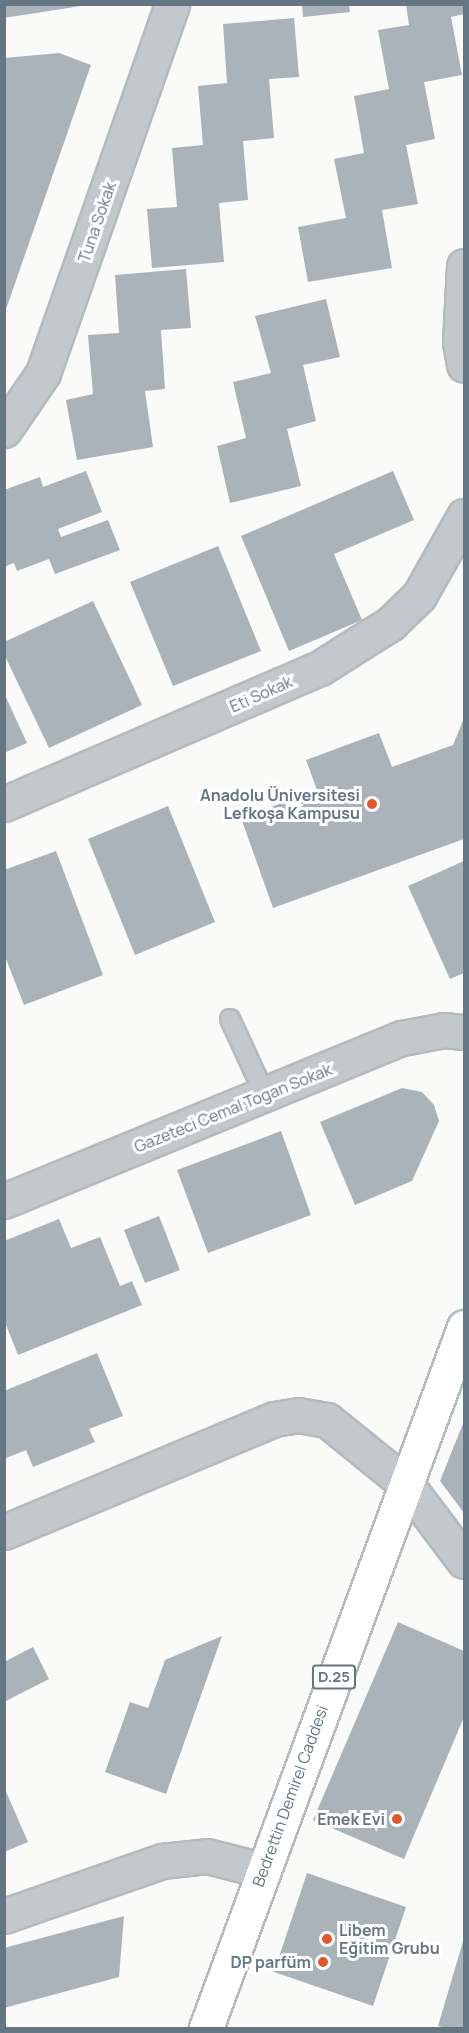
<!DOCTYPE html>
<meta charset="utf-8">
<style>
body{margin:0}
#map{position:relative;width:469px;height:2033px;overflow:hidden;background:#fafaf8;font-family:Manrope,sans-serif}
div>[style]{position:absolute}
[style*='--x']{left:calc(var(--x)*1px);top:calc(var(--y)*1px);width:calc(var(--w)*1px);rotate:calc(var(--a)*1deg)}
.building>*{inset:0;background:#aab3b9}
.roads{filter:drop-shadow(2px 0 #b5babe) drop-shadow(-2px 0 #b5babe) drop-shadow(0 2px #b5babe) drop-shadow(0 -2px #b5babe)}
.lane>*{height:18px;margin:-9px;padding:0 9px;transform-origin:9px;border-radius:9px;background:#c3c8cc}
.street>*{height:33px;margin:-16.5px;padding:0 16.5px;transform-origin:16.5px;border-radius:16.5px;background:#c3c8cc}
.primary>*{height:33px;margin:-16.5px;padding:0 16.5px;transform-origin:16.5px;border-radius:16.5px;background:#fff}
.dots>*{width:16px;height:16px;translate:-50% -50%;box-sizing:border-box;border:3px solid #fff;border-radius:50%}
span{translate:-50% -50%;white-space:nowrap;text-align:center;line-height:1.15;-webkit-text-stroke:6px #fff;paint-order:stroke}
.shield-label span{padding:2px 4px;background:#fff;border:2px solid;border-radius:4px;-webkit-text-stroke-width:0}
.shield-label{font-size:15px;color:#657683;font-weight:700}
.street-label{font-size:16px;color:#657683}
.poi-label{font-size:16px;color:#657683;font-weight:700}
.right{translate:-100% -50%;text-align:right}
.left{translate:0 -50%;text-align:left}
.frame{position:absolute;inset:0;border:6px solid #657683;pointer-events:none}
</style>
<div id="map">
<div class="building">
<div style="clip-path:polygon(4px 4px,81px 4px,81px 6px,4px 18px)"></div>
<div style="clip-path:polygon(302px 4px,349px 4px,350px 12px,303px 17px)"></div>
<div style="clip-path:polygon(406px 4px,464px 4px,464px 14px,451px 17px,462px 75px,424px 82px,435px 139px,406px 145px,418px 204px,382px 210px,392px 268px,308px 282px,298px 227px,346px 218px,334px 159px,364px 153px,354px 96px,389px 89px,378px 30px,409px 25px)"></div>
<div style="clip-path:polygon(294px 18px,299px 77px,269px 79px,274px 138px,243px 141px,248px 200px,219px 203px,224px 262px,152px 268px,147px 209px,177px 207px,172px 148px,203px 145px,198px 86px,227px 83px,223px 24px)"></div>
<div style="clip-path:polygon(59px 53px,91px 65px,4px 315px,4px 58px)"></div>
<div style="clip-path:polygon(186px 269px,191px 328px,161px 330px,165px 389px,145px 391px,153px 447px,77px 460px,66px 400px,93px 394px,88px 335px,119px 333px,115px 275px)"></div>
<div style="clip-path:polygon(326px 299px,340px 357px,303px 365px,316px 421px,287px 429px,301px 486px,230px 503px,217px 446px,246px 438px,233px 382px,271px 373px,255px 316px)"></div>
<div style="clip-path:polygon(86px 471px,102px 512px,58px 529px,61px 537px,108px 520px,120px 550px,55px 574px,49px 559px,17px 571px,14px 563px,4px 567px,4px 490px,40px 477px,43px 487px)"></div>
<div style="clip-path:polygon(393px 471px,414px 520px,334px 554px,362px 620px,289px 651px,241px 536px)"></div>
<div style="clip-path:polygon(218px 546px,261px 651px,173px 686px,130px 582px)"></div>
<div style="clip-path:polygon(93px 601px,142px 705px,49px 748px,4px 654px,4px 642px)"></div>
<div style="clip-path:polygon(4px 693px,27px 743px,4px 753px)"></div>
<div style="clip-path:polygon(464px 718px,464px 839px,273px 908px,241px 818px,317px 790px,306px 760px,379px 733px,392px 767px,453px 745px)"></div>
<div style="clip-path:polygon(168px 806px,215px 922px,135px 955px,88px 839px)"></div>
<div style="clip-path:polygon(56px 851px,103px 975px,24px 1005px,4px 954px,4px 870px)"></div>
<div style="clip-path:polygon(464px 861px,464px 973px,450px 979px,408px 886px)"></div>
<div style="clip-path:polygon(402px 1088px,422px 1092px,434px 1105px,439px 1121px,412px 1181px,355px 1205px,320px 1122px)"></div>
<div style="clip-path:polygon(281px 1131px,311px 1215px,208px 1253px,177px 1170px)"></div>
<div style="clip-path:polygon(159px 1216px,180px 1270px,145px 1283px,124px 1230px)"></div>
<div style="clip-path:polygon(59px 1219px,71px 1248px,100px 1237px,120px 1286px,132px 1281px,142px 1305px,18px 1355px,4px 1320px,4px 1241px)"></div>
<div style="clip-path:polygon(97px 1353px,123px 1416px,89px 1429px,95px 1442px,33px 1467px,26px 1450px,4px 1459px,4px 1391px)"></div>
<div style="clip-path:polygon(464px 1421px,464px 1513px,440px 1481px)"></div>
<div style="clip-path:polygon(398px 1622px,464px 1651px,464px 1717px,404px 1859px,313px 1820px)"></div>
<div style="clip-path:polygon(222px 1636px,166px 1794px,105px 1772px,130px 1702px,148px 1708px,165px 1660px)"></div>
<div style="clip-path:polygon(33px 1647px,49px 1679px,4px 1702px,4px 1662px)"></div>
<div style="clip-path:polygon(4px 1787px,28px 1842px,4px 1852px)"></div>
<div style="clip-path:polygon(307px 1873px,406px 1907px,373px 2006px,274px 1972px)"></div>
<div style="clip-path:polygon(124px 1916px,119px 1977px,4px 2008px,4px 1948px)"></div>
<div style="clip-path:polygon(464px 1938px,464px 2028px,446px 2028px,438px 2026px)"></div>
</div>
<div class="roads">
<div class="lane">
<div style="--x:230;--y:1019;--w:84;--a:65.3"></div>
</div>
<div class="street">
<div style="--x:464;--y:266;--w:76;--a:93"></div>
<div style="--x:460;--y:342;--w:23;--a:80"></div>
<div style="--x:4;--y:430;--w:69;--a:-55.6"></div>
<div style="--x:43;--y:373;--w:391;--a:-70.7"></div>
<div style="--x:4;--y:804;--w:344;--a:-23.3"></div>
<div style="--x:320;--y:668;--w:49;--a:-32.4"></div>
<div style="--x:361;--y:642;--w:36;--a:-32"></div>
<div style="--x:391;--y:623;--w:39;--a:-44"></div>
<div style="--x:419;--y:596;--w:92;--a:-60.6"></div>
<div style="--x:4;--y:1201;--w:430;--a:-22.3"></div>
<div style="--x:402;--y:1038;--w:43;--a:-10.8"></div>
<div style="--x:444;--y:1030;--w:20;--a:6"></div>
<div style="--x:4;--y:1532;--w:293;--a:-22.7"></div>
<div style="--x:274;--y:1419;--w:24;--a:-9"></div>
<div style="--x:298;--y:1415;--w:29;--a:10"></div>
<div style="--x:327;--y:1420;--w:102;--a:39"></div>
<div style="--x:406;--y:1484;--w:96;--a:53"></div>
<div style="--x:4;--y:1916;--w:167;--a:-19.2"></div>
<div style="--x:162;--y:1861;--w:45;--a:-6.3"></div>
<div style="--x:207;--y:1856;--w:57;--a:14.3"></div>
</div>
<div class="primary">
<div style="--x:206;--y:2028;--w:747;--a:-69.79"></div>
</div>
</div>
<div class="dots">
<div style="left:372px;top:804px;background:#e4572e"></div>
<div style="left:397px;top:1819px;background:#e4572e"></div>
<div style="left:327px;top:1939px;background:#e4572e"></div>
<div style="left:323px;top:1962px;background:#e4572e"></div>
</div>
<div class="shield-label">
<span style="left:334px;top:1677px">D.25</span>
</div>
<div class="street-label">
<span style="left:97px;top:222px;rotate:-71deg">Tuna Sokak</span>
<span style="left:261px;top:694px;rotate:-24deg">Eti Sokak</span>
<span style="left:233px;top:1108px;rotate:-22deg">Gazeteci Cemal Togan Sokak</span>
<span style="left:290px;top:1796px;rotate:-70deg">Bedrettin Demirel Caddesi</span>
</div>
<div class="poi-label">
<span class="right" style="left:360px;top:804px">Anadolu Üniversitesi<br>Lefkoşa Kampusu</span>
<span class="right" style="left:385px;top:1819px">Emek Evi</span>
<span class="left" style="left:339px;top:1939px">Libem<br>Eğitim Grubu</span>
<span class="right" style="left:311px;top:1962px">DP parfüm</span>
</div>
<div class="frame"></div>
</div>
